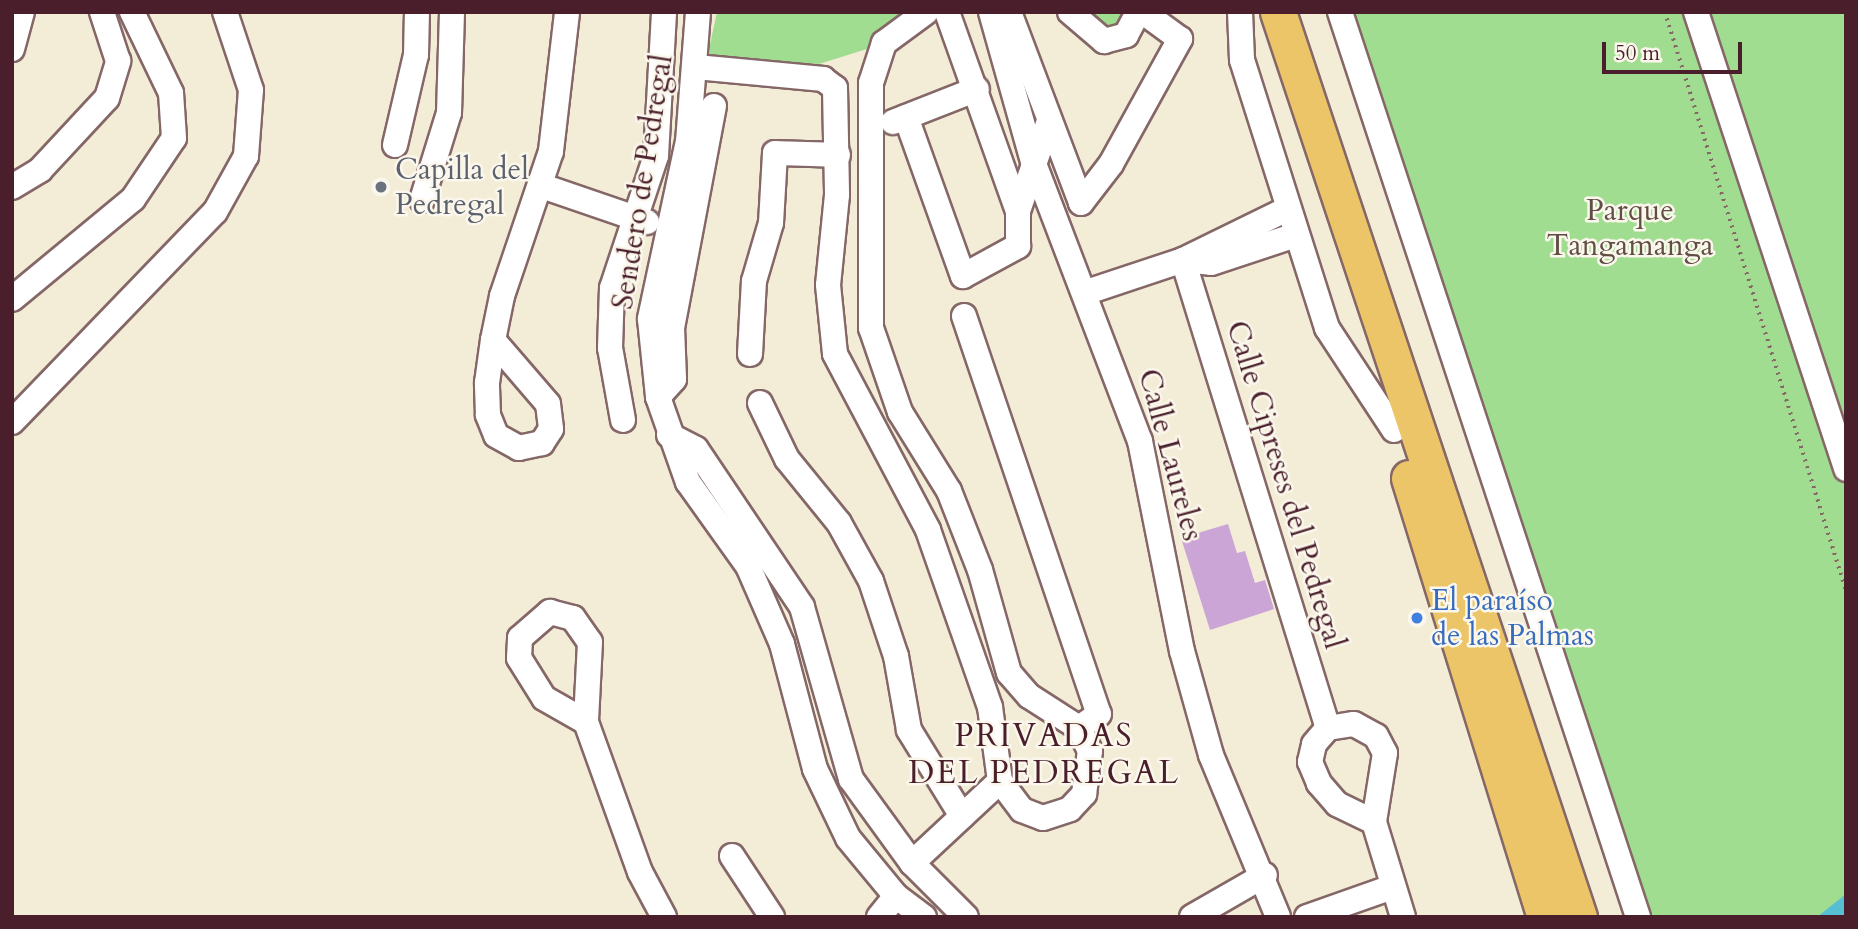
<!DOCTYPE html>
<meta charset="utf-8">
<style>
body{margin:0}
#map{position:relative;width:1858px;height:929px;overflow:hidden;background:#f3ecd6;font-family:Cardo,serif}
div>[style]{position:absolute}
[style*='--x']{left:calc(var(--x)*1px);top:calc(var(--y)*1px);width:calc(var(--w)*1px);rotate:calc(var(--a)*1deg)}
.green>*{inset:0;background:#a1dd90}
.water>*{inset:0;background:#56bfd3}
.building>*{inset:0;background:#cca5d7}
.path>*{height:3.5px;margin-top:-1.75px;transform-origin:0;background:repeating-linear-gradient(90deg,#856767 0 2px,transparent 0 7px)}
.roads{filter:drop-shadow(2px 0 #856767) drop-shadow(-2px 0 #856767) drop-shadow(0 2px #856767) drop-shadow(0 -2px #856767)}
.minor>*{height:24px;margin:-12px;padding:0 12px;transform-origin:12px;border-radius:12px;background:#fff}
.highway>*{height:35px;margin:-17.5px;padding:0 17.5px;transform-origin:17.5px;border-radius:17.5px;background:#edc569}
.dots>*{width:19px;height:19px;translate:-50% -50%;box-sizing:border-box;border:4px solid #fbf7ec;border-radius:50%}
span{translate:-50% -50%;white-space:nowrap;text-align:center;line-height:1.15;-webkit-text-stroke:5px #fbf7ec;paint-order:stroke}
.worship-label{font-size:30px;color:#5b616d}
.left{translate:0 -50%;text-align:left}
.street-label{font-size:30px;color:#4a1f2b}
.park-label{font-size:30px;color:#604e44}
.shop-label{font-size:30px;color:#366cbe}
.neighbourhood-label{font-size:32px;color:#4a1f2b;letter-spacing:2px}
.frame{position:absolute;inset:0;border:14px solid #4a1f2b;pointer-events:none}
.scale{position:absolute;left:1602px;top:42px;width:140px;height:32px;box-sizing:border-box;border:4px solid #4a1f2b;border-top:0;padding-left:9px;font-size:21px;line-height:24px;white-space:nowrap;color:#4a1f2b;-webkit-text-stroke:5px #fbf7ec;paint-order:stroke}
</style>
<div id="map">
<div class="green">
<div style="clip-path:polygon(717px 12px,920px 12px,870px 48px,819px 64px,707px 58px)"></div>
<div style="clip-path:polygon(1082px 12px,1124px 12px,1119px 26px,1101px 28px)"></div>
<div style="clip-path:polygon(1331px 12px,1846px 12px,1846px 917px,1629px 917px)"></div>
</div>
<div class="water">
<div style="clip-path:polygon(1846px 894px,1846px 917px,1817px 917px)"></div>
</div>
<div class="building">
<div style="clip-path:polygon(1228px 524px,1237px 553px,1245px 551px,1255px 583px,1265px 580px,1274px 609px,1210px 630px,1181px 538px)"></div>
</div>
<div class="path">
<div style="--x:1665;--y:12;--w:606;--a:72.61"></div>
</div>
<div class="roads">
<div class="minor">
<div style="--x:698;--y:12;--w:129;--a:94.4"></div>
<div style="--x:688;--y:141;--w:182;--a:102.1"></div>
<div style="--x:650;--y:319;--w:78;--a:84.1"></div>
<div style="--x:658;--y:397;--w:90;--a:70.6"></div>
<div style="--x:688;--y:482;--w:103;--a:54.5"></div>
<div style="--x:748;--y:566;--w:85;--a:66.4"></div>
<div style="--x:782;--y:644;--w:129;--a:75.2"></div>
<div style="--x:815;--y:769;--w:76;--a:64.4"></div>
<div style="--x:848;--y:838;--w:75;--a:50.4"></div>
<div style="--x:896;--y:896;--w:35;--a:37"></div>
<div style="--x:947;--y:12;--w:211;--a:70.4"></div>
<div style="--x:991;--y:12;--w:155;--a:74.3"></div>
<div style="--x:1033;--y:161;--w:300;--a:69.1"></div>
<div style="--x:1140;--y:441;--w:214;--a:78.7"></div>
<div style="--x:1182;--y:651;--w:108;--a:74.4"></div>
<div style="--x:1211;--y:755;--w:175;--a:67.5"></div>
<div style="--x:1009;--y:12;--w:204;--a:69.3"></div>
<div style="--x:1070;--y:12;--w:45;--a:40.5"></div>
<div style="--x:1104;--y:41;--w:23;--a:-15"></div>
<div style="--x:1126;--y:35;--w:26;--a:-62"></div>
<div style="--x:1240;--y:12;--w:48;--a:87.6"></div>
<div style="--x:1242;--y:60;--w:281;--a:72.4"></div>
<div style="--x:1327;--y:328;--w:122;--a:56.7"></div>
<div style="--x:1340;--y:12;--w:953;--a:71.77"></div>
<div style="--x:1696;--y:12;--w:481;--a:71.8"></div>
<div style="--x:12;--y:49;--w:38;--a:-75"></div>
<div style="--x:696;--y:67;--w:128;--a:5.4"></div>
<div style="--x:823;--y:79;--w:15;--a:37"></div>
<div style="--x:835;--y:88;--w:107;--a:88.9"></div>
<div style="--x:837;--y:195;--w:90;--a:95.7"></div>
<div style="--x:828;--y:285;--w:69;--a:84.2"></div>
<div style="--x:835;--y:354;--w:199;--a:62.1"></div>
<div style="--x:928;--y:530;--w:188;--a:70.7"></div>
<div style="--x:990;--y:707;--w:75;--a:82.3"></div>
<div style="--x:1000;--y:781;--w:36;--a:53"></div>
<div style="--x:1022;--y:810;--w:22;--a:21"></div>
<div style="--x:1043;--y:818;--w:28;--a:-18"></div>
<div style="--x:1070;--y:809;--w:21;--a:-47"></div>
<div style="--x:1084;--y:794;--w:43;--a:-82.1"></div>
<div style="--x:1090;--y:751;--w:25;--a:-116"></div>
<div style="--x:1079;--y:728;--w:59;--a:-147.4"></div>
<div style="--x:1029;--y:696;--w:30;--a:-131"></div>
<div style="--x:1009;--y:673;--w:107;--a:-105.7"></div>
<div style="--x:980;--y:570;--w:85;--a:-111.4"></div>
<div style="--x:949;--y:491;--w:93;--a:-121.8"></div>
<div style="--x:900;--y:412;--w:89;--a:-109"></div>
<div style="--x:871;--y:328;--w:245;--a:-90"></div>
<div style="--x:871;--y:83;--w:42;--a:-72"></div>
<div style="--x:884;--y:43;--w:52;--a:-36.4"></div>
<div style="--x:906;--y:117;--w:169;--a:70.3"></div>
<div style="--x:963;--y:276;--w:63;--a:-28.6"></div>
<div style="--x:1018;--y:246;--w:35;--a:-90"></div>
<div style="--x:1018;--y:211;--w:92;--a:-71"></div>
<div style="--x:893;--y:122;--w:90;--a:-21.4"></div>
<div style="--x:395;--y:145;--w:92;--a:-76.9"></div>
<div style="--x:416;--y:55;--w:43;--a:-88.7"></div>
<div style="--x:542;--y:186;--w:111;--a:18.9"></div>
<div style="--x:12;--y:187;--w:33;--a:-31"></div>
<div style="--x:40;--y:170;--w:98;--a:-47.1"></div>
<div style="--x:107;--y:98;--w:39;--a:-73"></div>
<div style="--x:118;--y:61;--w:52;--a:-108.1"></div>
<div style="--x:422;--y:200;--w:91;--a:-72.8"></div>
<div style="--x:449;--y:113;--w:101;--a:-88.3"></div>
<div style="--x:1081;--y:203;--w:49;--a:-52.4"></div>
<div style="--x:1111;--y:164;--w:143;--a:-61.1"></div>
<div style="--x:1180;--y:39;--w:46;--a:-143.9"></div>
<div style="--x:1183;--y:260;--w:490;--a:72.8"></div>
<div style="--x:1183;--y:260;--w:28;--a:6"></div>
<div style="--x:1211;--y:263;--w:89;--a:-18.2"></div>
<div style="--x:1087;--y:292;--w:101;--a:-18.4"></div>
<div style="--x:1183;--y:260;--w:116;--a:-26.1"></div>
<div style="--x:12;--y:299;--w:157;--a:-39.6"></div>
<div style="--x:133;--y:199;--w:73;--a:-56.1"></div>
<div style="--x:174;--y:138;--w:45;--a:-93.8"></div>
<div style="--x:171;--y:93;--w:90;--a:-115.7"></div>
<div style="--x:964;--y:316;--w:420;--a:71.3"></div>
<div style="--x:1099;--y:714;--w:24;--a:145"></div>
<div style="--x:493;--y:340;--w:84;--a:49.3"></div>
<div style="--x:548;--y:404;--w:25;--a:83"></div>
<div style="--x:551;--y:429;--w:17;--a:123"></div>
<div style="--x:542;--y:443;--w:24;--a:168"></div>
<div style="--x:519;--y:448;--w:26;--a:-151"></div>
<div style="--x:496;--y:435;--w:22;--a:-112"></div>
<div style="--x:488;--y:415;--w:32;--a:-92"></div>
<div style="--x:487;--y:383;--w:43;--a:-82.1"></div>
<div style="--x:493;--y:340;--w:45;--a:-78.4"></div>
<div style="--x:502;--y:296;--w:153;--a:-71.3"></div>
<div style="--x:551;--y:151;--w:140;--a:-83.4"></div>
<div style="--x:750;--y:354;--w:73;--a:-86.9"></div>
<div style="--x:754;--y:281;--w:60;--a:-73.7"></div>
<div style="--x:771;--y:223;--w:70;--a:-86.7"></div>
<div style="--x:775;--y:153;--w:63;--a:1.8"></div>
<div style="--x:658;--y:397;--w:24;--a:-48"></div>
<div style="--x:674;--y:379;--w:51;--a:-92.2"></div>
<div style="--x:672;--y:328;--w:226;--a:-79.3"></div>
<div style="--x:760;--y:403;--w:62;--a:64.3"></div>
<div style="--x:787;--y:459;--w:82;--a:50.9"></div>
<div style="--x:839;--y:523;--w:66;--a:61.1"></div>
<div style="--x:871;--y:581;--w:79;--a:71.6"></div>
<div style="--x:896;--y:656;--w:75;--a:80"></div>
<div style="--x:909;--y:730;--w:101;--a:58.4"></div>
<div style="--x:623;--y:420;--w:73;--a:-100.2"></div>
<div style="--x:610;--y:348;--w:60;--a:-88.1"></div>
<div style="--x:612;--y:288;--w:139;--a:-71.6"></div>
<div style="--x:656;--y:156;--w:144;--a:-86.8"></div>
<div style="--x:12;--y:422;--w:292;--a:-46"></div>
<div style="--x:215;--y:212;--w:64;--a:-61"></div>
<div style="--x:246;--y:156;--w:66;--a:-85.7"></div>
<div style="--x:251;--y:90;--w:82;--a:-108.4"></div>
<div style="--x:669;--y:435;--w:30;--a:27"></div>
<div style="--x:696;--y:449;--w:190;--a:56.1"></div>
<div style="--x:802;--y:607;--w:179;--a:74.1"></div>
<div style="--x:851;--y:779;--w:104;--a:54"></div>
<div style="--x:912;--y:863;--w:76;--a:45"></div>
<div style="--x:586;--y:722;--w:48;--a:-150.3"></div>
<div style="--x:544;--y:698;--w:47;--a:-122"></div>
<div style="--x:519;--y:658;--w:20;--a:-87"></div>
<div style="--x:520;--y:638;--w:40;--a:-41"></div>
<div style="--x:550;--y:612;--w:24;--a:15"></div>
<div style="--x:573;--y:618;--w:29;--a:55"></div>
<div style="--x:590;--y:642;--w:80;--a:92.9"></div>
<div style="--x:586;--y:722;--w:159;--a:70.2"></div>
<div style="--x:640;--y:872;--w:51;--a:61.9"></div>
<div style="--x:1374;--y:822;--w:41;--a:-154.1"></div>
<div style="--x:1337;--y:804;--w:28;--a:-131"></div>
<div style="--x:1319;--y:783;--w:23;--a:-113"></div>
<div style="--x:1310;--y:762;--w:18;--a:-77"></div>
<div style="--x:1314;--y:744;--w:21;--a:-49"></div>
<div style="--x:1328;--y:728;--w:26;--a:-9"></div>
<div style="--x:1354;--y:724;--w:25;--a:29"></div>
<div style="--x:1376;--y:736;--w:19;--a:62"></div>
<div style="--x:1385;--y:753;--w:70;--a:99.1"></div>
<div style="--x:1374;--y:822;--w:99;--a:73"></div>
<div style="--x:732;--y:856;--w:73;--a:56.7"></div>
<div style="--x:912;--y:863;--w:120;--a:-43"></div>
<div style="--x:879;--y:917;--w:27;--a:-51"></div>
<div style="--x:1192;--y:917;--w:84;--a:-29.9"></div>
<div style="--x:1307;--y:917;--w:90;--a:-19.4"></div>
</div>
<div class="highway">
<div style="--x:1278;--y:12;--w:954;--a:71.6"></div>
<div style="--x:1409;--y:478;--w:460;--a:72.8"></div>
</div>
</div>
<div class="dots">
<div style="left:381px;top:187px;background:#6b7280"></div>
<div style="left:1417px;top:618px;background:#3f7fe0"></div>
</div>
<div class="worship-label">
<span class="left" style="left:395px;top:187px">Capilla del<br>Pedregal</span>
</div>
<div class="street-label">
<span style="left:643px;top:182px;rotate:-81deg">Sendero de Pedregal</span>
<span style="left:1170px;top:455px;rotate:75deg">Calle Laureles</span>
<span style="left:1285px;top:485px;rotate:73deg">Calle Cipreses del Pedregal</span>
</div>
<div class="park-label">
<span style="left:1630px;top:228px">Parque<br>Tangamanga</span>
</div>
<div class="shop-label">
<span class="left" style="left:1431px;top:618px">El paraíso<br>de las Palmas</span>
</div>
<div class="neighbourhood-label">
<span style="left:1044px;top:755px">PRIVADAS<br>DEL PEDREGAL</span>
</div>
<div class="frame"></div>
<div class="scale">50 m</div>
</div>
